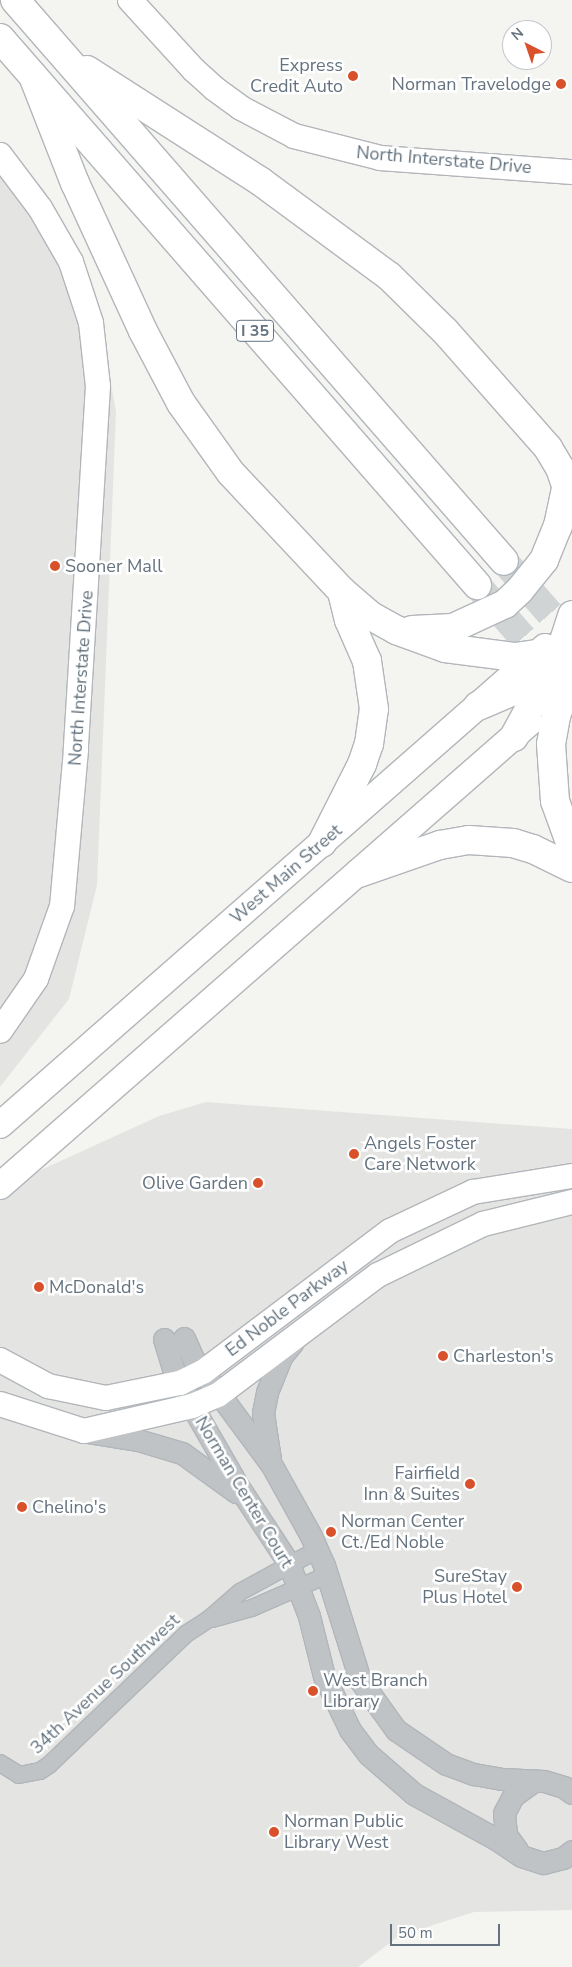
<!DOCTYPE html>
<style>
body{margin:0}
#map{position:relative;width:572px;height:1967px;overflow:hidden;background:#f4f4f0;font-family:"Nunito Sans",sans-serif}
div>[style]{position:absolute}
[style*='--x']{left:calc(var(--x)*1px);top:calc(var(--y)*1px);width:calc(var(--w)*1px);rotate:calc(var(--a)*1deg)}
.built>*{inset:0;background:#e4e5e3}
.motorway-tunnel>*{height:28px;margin-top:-14px;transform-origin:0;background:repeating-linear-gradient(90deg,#d0d4d4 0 28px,transparent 0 42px)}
.roads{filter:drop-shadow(1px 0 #b2b6ba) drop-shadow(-1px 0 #b2b6ba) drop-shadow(0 1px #b2b6ba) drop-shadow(0 -1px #b2b6ba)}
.minor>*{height:16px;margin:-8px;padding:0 8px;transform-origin:8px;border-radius:8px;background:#bfc3c6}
.tertiary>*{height:21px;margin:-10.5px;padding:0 10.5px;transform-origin:10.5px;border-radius:10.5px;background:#bfc3c6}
.secondary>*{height:24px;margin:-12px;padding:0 12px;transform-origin:12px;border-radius:12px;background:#fff}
.primary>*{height:26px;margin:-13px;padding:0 13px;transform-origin:13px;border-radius:13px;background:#fff}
.motorway>*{height:28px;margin:-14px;padding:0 14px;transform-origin:14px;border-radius:14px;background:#fff}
.dots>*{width:14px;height:14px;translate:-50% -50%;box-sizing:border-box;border:2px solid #fff;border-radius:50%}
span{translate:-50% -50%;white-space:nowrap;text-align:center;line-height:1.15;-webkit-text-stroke:5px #fff;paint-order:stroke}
.shield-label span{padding:1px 4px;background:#fff;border:1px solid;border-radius:4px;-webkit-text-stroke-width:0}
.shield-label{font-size:16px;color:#64737f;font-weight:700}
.poi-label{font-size:18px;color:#64737f}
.right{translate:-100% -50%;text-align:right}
.left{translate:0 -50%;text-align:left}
.street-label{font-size:18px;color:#64737f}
.north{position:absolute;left:502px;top:20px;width:50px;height:50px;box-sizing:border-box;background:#fff;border:1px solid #c1c7cc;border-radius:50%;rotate:319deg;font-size:14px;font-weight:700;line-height:20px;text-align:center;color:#64737f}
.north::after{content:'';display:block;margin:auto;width:18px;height:22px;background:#d9512a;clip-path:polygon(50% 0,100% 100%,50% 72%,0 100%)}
.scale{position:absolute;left:390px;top:1924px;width:110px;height:22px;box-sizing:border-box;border:2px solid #64737f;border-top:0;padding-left:6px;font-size:15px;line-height:18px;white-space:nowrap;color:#64737f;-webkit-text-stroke:4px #fff;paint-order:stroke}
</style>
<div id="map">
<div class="built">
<div style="clip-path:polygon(18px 160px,44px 190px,95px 291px,116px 412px,97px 885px,69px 999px,0 1087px,0 176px)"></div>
<div style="clip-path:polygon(206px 1102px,572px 1129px,572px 1910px,474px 1912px,399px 1936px,358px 1967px,0 1967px,0 1201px,30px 1175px,159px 1116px)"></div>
</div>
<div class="motorway-tunnel">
<div style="--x:504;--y:561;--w:103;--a:48.9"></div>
<div style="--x:477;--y:585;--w:111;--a:49"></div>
</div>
<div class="roads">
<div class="minor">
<div style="--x:212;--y:1619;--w:41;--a:-15.4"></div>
<div style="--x:252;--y:1608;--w:82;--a:-23.7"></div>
<div style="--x:0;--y:1763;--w:22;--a:32"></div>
<div style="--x:19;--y:1775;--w:21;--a:-11"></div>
<div style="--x:40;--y:1771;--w:11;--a:-34"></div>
<div style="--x:49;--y:1765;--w:190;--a:-43.7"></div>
<div style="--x:186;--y:1634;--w:27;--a:-33"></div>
<div style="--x:209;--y:1619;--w:41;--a:-41.1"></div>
<div style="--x:240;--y:1592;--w:88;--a:-28.6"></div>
</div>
<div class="tertiary">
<div style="--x:184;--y:1338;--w:24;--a:66"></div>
<div style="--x:194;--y:1360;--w:129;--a:53.5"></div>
<div style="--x:271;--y:1464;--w:82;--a:60.9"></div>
<div style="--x:311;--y:1536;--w:32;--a:66"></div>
<div style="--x:324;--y:1565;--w:121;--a:72.6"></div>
<div style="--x:360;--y:1680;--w:62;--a:54.2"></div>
<div style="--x:396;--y:1730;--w:60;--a:34.2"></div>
<div style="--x:446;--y:1764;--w:30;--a:20"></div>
<div style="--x:474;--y:1774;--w:29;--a:10"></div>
<div style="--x:503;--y:1779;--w:41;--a:2.8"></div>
<div style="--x:544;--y:1781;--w:21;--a:17"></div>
<div style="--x:564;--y:1787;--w:10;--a:37"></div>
<div style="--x:164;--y:1339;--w:31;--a:73"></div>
<div style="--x:173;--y:1369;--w:42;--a:62.8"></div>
<div style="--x:192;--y:1406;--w:92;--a:60.1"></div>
<div style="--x:238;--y:1486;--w:93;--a:56.8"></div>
<div style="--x:289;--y:1564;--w:56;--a:69"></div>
<div style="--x:309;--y:1616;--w:62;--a:76"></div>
<div style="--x:324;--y:1676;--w:60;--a:64.3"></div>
<div style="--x:350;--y:1730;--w:30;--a:53"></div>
<div style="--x:368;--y:1754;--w:61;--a:41"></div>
<div style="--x:414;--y:1794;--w:94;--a:28.8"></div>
<div style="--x:496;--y:1839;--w:30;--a:34"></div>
<div style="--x:521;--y:1856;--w:23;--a:18"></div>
<div style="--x:543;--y:1863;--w:21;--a:-14"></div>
<div style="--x:563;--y:1858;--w:11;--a:-38"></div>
<div style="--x:87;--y:1432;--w:52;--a:8.9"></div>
<div style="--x:138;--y:1440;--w:46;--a:16.5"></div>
<div style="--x:182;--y:1453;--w:67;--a:35.8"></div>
<div style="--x:270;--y:1459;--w:47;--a:-98.7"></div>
<div style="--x:263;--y:1413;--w:21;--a:-79"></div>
<div style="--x:267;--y:1392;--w:38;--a:-68"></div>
<div style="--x:281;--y:1357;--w:19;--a:-51"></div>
<div style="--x:517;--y:1850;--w:19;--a:-126"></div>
<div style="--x:506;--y:1835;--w:22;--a:-95"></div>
<div style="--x:504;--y:1813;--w:19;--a:-62"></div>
<div style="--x:513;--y:1796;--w:26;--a:-36"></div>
</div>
<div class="secondary">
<div style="--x:130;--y:0;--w:95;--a:47.6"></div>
<div style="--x:194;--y:70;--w:28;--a:42"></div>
<div style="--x:215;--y:89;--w:32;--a:36"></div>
<div style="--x:241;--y:108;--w:60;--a:27.8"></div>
<div style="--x:294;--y:136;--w:89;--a:14.3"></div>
<div style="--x:380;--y:158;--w:193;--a:4.2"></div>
<div style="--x:0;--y:155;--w:66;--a:53"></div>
<div style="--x:40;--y:208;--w:62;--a:60.1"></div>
<div style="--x:71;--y:262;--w:64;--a:71.8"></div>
<div style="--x:91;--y:323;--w:63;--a:83.7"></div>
<div style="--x:98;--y:386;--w:365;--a:93.5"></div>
<div style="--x:76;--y:750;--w:157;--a:95.1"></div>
<div style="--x:62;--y:906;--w:77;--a:109.6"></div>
<div style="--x:36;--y:979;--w:63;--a:124.7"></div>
<div style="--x:0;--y:1360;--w:55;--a:28.4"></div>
<div style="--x:48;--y:1386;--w:59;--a:11.7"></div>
<div style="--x:106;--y:1398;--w:76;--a:-11.5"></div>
<div style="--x:180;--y:1383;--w:25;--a:-26"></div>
<div style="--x:203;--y:1372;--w:234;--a:-37"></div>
<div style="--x:390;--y:1231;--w:92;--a:-25.2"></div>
<div style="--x:473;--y:1192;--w:100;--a:-9.2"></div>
<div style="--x:0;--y:1404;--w:88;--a:17.8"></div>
<div style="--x:84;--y:1431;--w:111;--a:-13"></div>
<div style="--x:192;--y:1406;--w:28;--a:-23"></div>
<div style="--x:218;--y:1395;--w:200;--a:-36.9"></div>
<div style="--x:378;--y:1275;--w:117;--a:-25.9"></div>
<div style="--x:483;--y:1224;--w:92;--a:-13.9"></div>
</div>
<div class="primary">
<div style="--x:0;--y:1125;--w:725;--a:-41.25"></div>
<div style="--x:0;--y:1186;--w:704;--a:-41.2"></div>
</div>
<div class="motorway">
<div style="--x:15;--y:0;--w:744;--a:48.92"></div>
<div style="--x:0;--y:38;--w:726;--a:48.91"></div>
<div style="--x:87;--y:70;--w:206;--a:32.7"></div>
<div style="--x:260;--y:181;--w:160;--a:36.4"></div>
<div style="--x:389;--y:276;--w:78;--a:44.5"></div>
<div style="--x:445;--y:331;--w:156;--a:48.6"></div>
<div style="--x:548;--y:448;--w:23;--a:59"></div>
<div style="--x:560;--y:468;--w:36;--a:71"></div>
<div style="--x:33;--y:76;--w:115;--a:68.6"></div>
<div style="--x:75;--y:183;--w:163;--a:65.3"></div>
<div style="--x:143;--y:331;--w:81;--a:62.2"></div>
<div style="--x:181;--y:403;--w:86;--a:54.5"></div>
<div style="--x:231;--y:473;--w:162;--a:46.8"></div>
<div style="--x:342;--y:591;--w:38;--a:41"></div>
<div style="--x:371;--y:616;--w:29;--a:29"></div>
<div style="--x:396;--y:630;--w:52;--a:20.2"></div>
<div style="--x:445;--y:648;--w:71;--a:7.3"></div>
<div style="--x:515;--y:657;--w:58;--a:-8"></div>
<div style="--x:412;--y:630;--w:41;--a:-2.8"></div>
<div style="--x:453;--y:628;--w:57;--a:-24.8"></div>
<div style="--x:505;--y:604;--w:19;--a:-43"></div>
<div style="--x:519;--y:591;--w:40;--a:-51"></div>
<div style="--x:544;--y:560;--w:37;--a:-68"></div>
<div style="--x:558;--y:526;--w:43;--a:-77.9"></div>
<div style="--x:572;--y:672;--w:47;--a:110"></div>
<div style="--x:556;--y:716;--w:28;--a:100"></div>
<div style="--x:551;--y:744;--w:57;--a:86"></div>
<div style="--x:555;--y:801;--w:50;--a:70.1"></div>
<div style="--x:478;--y:706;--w:79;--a:-23"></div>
<div style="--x:514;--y:737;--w:96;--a:-61.3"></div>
<div style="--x:560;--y:653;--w:40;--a:-72"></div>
<div style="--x:322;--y:843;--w:89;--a:-63.1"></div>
<div style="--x:362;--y:764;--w:21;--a:-71"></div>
<div style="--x:369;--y:744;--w:35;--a:-82"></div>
<div style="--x:374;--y:709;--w:49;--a:-98.3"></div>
<div style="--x:367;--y:661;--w:45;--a:-113.7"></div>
<div style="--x:349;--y:620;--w:30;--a:-104"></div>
<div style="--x:359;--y:873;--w:86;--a:-19.1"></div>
<div style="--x:440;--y:845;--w:29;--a:-10"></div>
<div style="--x:469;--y:840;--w:44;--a:3.9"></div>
<div style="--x:513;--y:843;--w:21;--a:17"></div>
<div style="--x:533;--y:849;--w:43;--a:26"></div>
</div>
</div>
<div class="dots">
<div style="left:353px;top:76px;background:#d9512a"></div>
<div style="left:561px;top:84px;background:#d9512a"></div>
<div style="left:55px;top:566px;background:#d9512a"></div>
<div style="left:354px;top:1154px;background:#d9512a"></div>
<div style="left:258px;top:1183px;background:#d9512a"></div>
<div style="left:39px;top:1287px;background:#d9512a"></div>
<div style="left:443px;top:1356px;background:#d9512a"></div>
<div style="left:470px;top:1484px;background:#d9512a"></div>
<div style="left:22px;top:1507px;background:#d9512a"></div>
<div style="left:331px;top:1532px;background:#d9512a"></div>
<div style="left:517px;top:1587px;background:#d9512a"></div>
<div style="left:313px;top:1691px;background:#d9512a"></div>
<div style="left:274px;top:1832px;background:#d9512a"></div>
</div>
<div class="shield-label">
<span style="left:255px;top:331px">I 35</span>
</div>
<div class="poi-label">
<span class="right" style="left:343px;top:76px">Express<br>Credit Auto</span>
<span class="right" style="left:551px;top:84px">Norman Travelodge</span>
<span class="left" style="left:65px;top:566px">Sooner Mall</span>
<span class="left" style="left:364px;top:1154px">Angels Foster<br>Care Network</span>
<span class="right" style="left:248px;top:1183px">Olive Garden</span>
<span class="left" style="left:49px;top:1287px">McDonald's</span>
<span class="left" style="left:453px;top:1356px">Charleston's</span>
<span class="right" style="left:460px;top:1484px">Fairfield<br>Inn &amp; Suites</span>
<span class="left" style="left:32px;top:1507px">Chelino's</span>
<span class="left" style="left:341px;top:1532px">Norman Center<br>Ct./Ed Noble</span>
<span class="right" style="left:507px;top:1587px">SureStay<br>Plus Hotel</span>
<span class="left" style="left:323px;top:1691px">West Branch<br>Library</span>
<span class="left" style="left:284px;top:1832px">Norman Public<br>Library West</span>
</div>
<div class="street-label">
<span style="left:444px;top:160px;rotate:5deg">North Interstate Drive</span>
<span style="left:81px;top:678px;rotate:-86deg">North Interstate Drive</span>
<span style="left:286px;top:874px;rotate:-41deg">West Main Street</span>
<span style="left:287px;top:1308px;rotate:-37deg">Ed Noble Parkway</span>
<span style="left:244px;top:1492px;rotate:59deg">Norman Center Court</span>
<span style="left:105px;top:1684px;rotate:-43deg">34th Avenue Southwest</span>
</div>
<div class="north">N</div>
<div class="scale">50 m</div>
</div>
